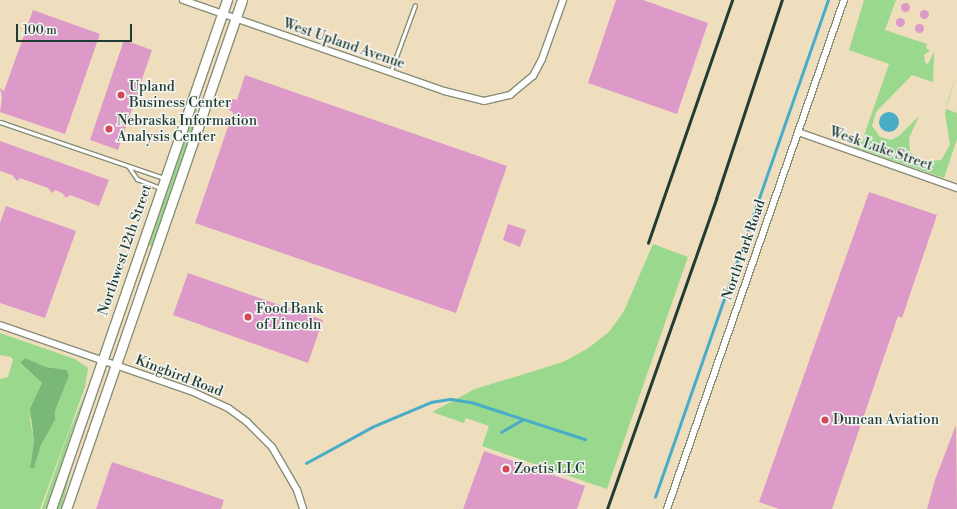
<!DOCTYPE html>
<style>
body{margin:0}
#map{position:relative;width:957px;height:509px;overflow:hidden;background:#efdebd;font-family:"Libre Bodoni",serif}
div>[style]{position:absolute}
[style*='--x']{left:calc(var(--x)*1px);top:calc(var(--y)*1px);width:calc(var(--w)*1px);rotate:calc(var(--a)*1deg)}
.green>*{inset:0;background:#99d88d}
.forest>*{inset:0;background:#7ab878}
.water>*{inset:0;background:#49adc8}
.round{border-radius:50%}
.stream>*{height:2.5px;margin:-1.25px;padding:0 1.25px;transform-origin:1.25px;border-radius:1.25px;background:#49adc8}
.building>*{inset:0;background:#dd9ac8}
.roads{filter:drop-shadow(1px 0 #878e78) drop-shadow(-1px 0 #878e78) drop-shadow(0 1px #878e78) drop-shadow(0 -1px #878e78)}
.service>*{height:3px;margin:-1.5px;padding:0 1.5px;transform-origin:1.5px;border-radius:1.5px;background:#fff}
.minor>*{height:6px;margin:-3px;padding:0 3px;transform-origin:3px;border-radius:3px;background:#fff}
.secondary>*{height:9px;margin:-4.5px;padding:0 4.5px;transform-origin:4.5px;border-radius:4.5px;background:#fff}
.rail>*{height:2.5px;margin:-1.25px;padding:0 1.25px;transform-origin:1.25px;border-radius:1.25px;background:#1f3d34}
.dots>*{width:11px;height:11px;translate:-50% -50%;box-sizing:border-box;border:2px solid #f6f6f2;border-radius:50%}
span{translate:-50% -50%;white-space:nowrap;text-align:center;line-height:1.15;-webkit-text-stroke:3px #f6f6f2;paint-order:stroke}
.street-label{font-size:14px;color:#1f3d34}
.poi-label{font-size:14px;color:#1f3d34}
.left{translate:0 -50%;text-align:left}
.scale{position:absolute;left:16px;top:24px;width:116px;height:18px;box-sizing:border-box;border:2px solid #1f3d34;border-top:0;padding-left:5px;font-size:12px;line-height:14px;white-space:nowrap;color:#1f3d34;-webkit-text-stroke:3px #f6f6f2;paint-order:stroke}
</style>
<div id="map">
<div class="green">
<div style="clip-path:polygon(864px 0,896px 0,885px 30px,927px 44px,926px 48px,930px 50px,924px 55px,925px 63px,928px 64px,934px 52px,933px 82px,912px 75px,876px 112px,872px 126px,880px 137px,891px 140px,899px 136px,919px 116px,909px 138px,910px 152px,922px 162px,941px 160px,950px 145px,945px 114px,948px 100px,957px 73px,946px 109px,957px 113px,957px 139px,944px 178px,854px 147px,861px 144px,889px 64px,849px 50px)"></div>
<div style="clip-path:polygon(197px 98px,199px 98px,195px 122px,152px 246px,148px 245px)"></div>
<div style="clip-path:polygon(653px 244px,688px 257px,607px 489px,482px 446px,489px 426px,466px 418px,464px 423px,432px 412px,475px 389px,563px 362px,587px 349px,609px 332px,624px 311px)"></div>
<div style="clip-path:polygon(evenodd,0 333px,75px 359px,88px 368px,85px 387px,40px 509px,0 509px,0 379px,8px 377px,13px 360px,11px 357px,0 355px,0 333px,25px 358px,46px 367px,67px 370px,69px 376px,55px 411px,55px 420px,41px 445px,34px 467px,30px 468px,34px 441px,30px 419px,42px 383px,20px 364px,25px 358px)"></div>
<div style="clip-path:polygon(86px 391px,46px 509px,42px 509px,67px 437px)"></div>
<div style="clip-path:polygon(70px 466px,72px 467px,61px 509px,55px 509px)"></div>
</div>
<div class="forest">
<div style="clip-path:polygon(25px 358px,46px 367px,67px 370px,69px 376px,55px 411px,55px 420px,41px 445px,34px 468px,30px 468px,34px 441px,30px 409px,42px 383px,20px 363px)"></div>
</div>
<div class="water">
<div class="round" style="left:879px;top:112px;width:20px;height:20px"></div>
</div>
<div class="stream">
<div style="--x:501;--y:432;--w:24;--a:-30"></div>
<div style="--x:306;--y:463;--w:75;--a:-28.6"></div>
<div style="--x:372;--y:427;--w:64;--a:-23"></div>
<div style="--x:431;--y:402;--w:20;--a:-9"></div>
<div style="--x:451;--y:399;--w:20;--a:9"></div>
<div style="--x:471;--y:402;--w:120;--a:18"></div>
<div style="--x:655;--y:497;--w:526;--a:-70.81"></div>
</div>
<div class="building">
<div style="clip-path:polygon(616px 0,643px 0,708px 23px,677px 114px,588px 83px)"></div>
<div class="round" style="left:900.5px;top:2.5px;width:9px;height:9px"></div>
<div class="round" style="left:919.5px;top:9.5px;width:9px;height:9px"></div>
<div style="clip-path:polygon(33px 10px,100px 34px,65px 134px,0 112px,2px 98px,0 88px,4px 91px)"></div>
<div class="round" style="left:895.5px;top:17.5px;width:9px;height:9px"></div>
<div class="round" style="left:914.5px;top:23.5px;width:9px;height:9px"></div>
<div style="clip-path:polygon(124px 40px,152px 50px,118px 150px,90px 140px)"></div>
<div style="clip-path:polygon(245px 75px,507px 166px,456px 313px,195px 223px,233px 112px,229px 110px,232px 99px,237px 100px)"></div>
<div style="clip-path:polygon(0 141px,109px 180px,99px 206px,70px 195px,66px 198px,62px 193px,55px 190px,52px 193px,48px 188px,20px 178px,17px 181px,12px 175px,0 171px)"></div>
<div style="clip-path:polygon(869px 192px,937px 215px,902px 318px,898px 316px,832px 509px,779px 509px,759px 502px)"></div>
<div style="clip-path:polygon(6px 206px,76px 231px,45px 318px,0 303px,0 223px)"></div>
<div style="clip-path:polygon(508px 224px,526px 230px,520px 247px,503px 240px)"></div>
<div style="clip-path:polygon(188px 273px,323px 320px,308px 363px,173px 315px)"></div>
<div style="clip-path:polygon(956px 425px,957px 509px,927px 509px,935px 480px)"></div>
<div style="clip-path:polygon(484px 451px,585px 486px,577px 509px,463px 509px)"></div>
<div style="clip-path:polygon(112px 462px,224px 500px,221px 509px,96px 509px)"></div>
</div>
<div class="roads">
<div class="service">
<div style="--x:390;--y:73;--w:72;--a:-69.8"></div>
<div style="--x:0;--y:122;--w:173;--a:18.9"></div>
<div style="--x:128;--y:166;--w:16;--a:55"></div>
<div style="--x:137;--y:179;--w:26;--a:21"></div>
</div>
<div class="minor">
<div style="--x:183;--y:0;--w:276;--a:19.2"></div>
<div style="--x:444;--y:91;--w:41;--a:14"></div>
<div style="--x:484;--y:101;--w:27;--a:-13"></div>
<div style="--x:510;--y:95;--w:30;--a:-40"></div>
<div style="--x:533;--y:76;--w:19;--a:-62"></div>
<div style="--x:542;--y:59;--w:63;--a:-70.4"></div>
<div style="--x:798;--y:132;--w:169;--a:19.4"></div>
<div style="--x:0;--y:325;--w:202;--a:19.1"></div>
<div style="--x:191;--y:391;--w:41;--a:24.7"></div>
<div style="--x:228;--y:408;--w:24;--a:36"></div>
<div style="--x:247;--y:422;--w:35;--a:45"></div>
<div style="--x:272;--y:447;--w:50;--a:59.8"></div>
<div style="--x:297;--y:490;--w:20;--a:72"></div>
<div style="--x:667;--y:509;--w:539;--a:-70.83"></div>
</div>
<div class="secondary">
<div style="--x:51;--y:509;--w:539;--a:-70.93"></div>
<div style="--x:66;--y:509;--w:539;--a:-70.93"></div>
</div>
</div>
<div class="rail">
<div style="--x:648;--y:243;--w:257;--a:-70.9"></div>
<div style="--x:607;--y:509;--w:329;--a:-70.6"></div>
<div style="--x:716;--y:199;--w:210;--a:-71.7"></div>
</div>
<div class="dots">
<div style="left:121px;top:95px;background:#d1495b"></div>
<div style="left:109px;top:129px;background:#d1495b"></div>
<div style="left:248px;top:317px;background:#d1495b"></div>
<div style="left:825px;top:420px;background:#d1495b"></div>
<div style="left:506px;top:469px;background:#d1495b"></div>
</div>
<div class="street-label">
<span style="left:344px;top:44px;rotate:19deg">West Upland Avenue</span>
<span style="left:881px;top:149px;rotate:19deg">Wesk Luke Street</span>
<span style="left:125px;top:250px;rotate:-71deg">Northwest 12th Street</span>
<span style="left:744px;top:250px;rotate:-71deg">North Park Road</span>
<span style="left:179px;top:376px;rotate:21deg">Kingbird Road</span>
</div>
<div class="poi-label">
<span class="left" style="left:129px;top:95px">Upland<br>Business Center</span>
<span class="left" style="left:117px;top:129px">Nebraska Information<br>Analysis Center</span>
<span class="left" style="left:256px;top:317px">Food Bank<br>of Lincoln</span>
<span class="left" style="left:833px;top:420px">Duncan Aviation</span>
<span class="left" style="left:514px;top:469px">Zoetis LLC</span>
</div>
<div class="scale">100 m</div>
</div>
